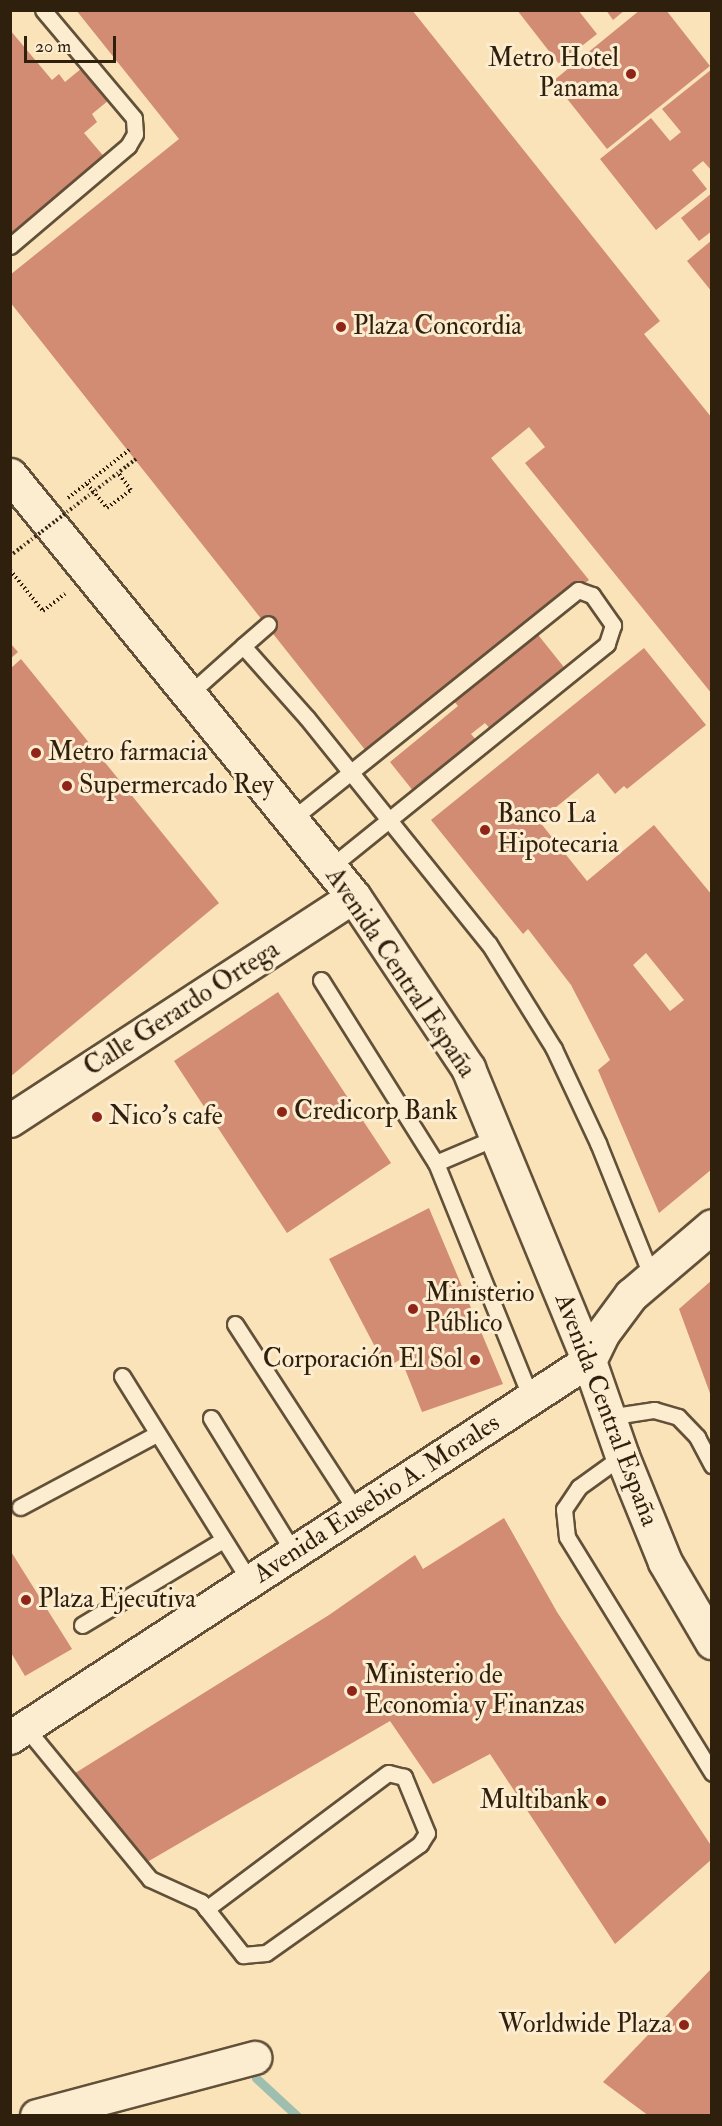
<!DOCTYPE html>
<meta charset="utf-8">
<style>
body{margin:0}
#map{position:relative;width:722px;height:2126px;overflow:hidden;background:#fae3b8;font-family:"IM FELL Double Pica",serif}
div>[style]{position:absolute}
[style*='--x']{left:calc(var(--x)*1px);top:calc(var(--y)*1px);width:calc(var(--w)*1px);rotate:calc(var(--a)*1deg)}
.stream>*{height:9px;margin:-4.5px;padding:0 4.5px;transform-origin:4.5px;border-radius:4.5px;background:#9ebeaf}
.building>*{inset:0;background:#d18c73}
.path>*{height:4px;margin-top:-2px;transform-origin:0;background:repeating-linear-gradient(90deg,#2f1f0d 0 1.5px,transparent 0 4.5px)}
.roads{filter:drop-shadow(2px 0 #625038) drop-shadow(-2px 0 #625038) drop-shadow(0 2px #625038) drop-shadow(0 -2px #625038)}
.lane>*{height:15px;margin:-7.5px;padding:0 7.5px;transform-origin:7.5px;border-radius:7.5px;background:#fcedd1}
.street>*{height:32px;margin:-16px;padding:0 16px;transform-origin:16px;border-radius:16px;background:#fcedd1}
.secondary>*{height:33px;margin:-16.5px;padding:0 16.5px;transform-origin:16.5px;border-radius:16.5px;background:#fcedd1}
.path-bridge>*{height:4px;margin-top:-2px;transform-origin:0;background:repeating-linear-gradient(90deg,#2f1f0d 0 1.5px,transparent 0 4.5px)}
.dots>*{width:16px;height:16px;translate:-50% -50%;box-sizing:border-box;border:3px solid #fcedd1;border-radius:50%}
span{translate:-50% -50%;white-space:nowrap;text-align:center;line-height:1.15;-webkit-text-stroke:6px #fcedd1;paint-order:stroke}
.poi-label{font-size:26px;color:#2f1f0d}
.right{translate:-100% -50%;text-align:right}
.left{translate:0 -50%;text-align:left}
.street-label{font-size:26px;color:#2f1f0d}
.frame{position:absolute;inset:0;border:12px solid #2f1f0d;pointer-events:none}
.scale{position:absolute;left:24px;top:36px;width:92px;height:27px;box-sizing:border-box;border:3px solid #2f1f0d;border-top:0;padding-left:8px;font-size:18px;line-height:21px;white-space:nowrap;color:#2f1f0d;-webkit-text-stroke:4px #fcedd1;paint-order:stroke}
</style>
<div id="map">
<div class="stream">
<div style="--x:256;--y:2078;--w:56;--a:42.8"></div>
</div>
<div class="building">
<div style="clip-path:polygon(76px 10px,412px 10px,660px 321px,644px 334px,712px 418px,712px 694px,525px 463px,545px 447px,529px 427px,491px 458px,589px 580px,531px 626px,567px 671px,493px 732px,485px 723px,471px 734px,477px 741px,414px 792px,390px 762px,458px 706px,448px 694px,370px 756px,10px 302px,10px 275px,179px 139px)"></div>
<div style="clip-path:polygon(517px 10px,578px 10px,597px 34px,559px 64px)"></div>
<div style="clip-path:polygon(606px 10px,625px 10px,613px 20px)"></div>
<div style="clip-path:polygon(640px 10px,666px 10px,710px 66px,607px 149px,553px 81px)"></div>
<div style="clip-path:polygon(10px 30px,52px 80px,59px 74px,65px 82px,82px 68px,109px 100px,92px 114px,97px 122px,84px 133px,106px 159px,10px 239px)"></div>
<div style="clip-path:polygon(712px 69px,712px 171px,703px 161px,692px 170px,707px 189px,656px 230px,600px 159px,651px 118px,670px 141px,681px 132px,662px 109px)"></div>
<div style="clip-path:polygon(712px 193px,712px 231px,699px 241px,681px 218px)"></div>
<div style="clip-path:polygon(712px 240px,712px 292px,687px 261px)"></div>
<div style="clip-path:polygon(10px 643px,18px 652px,10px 659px)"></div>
<div style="clip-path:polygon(evenodd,644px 648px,706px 725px,627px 789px,624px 786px,615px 794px,598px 773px,539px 821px,587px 881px,654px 825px,712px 895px,712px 1169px,659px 1213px,598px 1070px,610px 1060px,571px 985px,528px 929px,523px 934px,431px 820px,644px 648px,646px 953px,684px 1000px,670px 1011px,633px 965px,646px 953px)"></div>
<div style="clip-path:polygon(21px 659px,219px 903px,10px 1077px,10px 669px)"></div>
<div style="clip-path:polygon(278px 992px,391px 1163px,287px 1233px,174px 1061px)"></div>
<div style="clip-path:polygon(429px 1208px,503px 1384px,422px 1412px,401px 1359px,386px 1368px,329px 1259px)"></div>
<div style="clip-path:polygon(712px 1280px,712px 1396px,711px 1396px,679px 1309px)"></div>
<div style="clip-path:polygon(504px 1518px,557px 1612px,712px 1847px,712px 1859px,615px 1944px,490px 1754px,433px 1784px,390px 1721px,142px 1865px,72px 1775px,329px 1615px,415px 1555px,423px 1569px)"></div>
<div style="clip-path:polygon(10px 1550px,72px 1649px,25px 1676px,10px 1651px)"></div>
<div style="clip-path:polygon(712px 1968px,712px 2116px,649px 2116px,603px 2082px)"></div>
</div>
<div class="path">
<div style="--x:87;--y:484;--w:31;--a:50"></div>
<div style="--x:107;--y:508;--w:30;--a:-37"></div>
<div style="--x:131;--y:490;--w:21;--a:-127"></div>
<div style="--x:68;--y:498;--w:78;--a:-38.2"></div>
<div style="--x:10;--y:570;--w:53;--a:51.2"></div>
<div style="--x:43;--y:611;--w:28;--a:-38"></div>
</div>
<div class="roads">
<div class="lane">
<div style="--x:10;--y:246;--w:155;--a:-40.3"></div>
<div style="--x:128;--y:146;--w:14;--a:-60"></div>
<div style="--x:135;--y:134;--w:16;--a:-94"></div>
<div style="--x:134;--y:118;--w:141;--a:-130.1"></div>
<div style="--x:243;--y:646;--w:33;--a:-41"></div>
<div style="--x:188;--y:695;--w:74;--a:-41.7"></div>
<div style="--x:243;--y:646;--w:96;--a:48.4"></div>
<div style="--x:307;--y:718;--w:290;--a:51.2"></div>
<div style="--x:489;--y:944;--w:123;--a:58.2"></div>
<div style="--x:554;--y:1049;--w:104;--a:64.9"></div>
<div style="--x:598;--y:1143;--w:142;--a:68.1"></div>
<div style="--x:291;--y:820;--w:368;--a:-38.7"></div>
<div style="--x:578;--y:590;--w:15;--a:20"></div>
<div style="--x:592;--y:595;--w:37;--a:55"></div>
<div style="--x:613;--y:625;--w:20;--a:108"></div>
<div style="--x:607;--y:644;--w:357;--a:141.1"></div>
<div style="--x:321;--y:980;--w:216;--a:57.9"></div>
<div style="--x:436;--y:1163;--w:253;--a:68"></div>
<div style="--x:436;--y:1163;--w:66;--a:-23.1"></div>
<div style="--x:235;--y:1324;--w:224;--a:57"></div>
<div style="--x:122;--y:1376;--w:243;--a:58.1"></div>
<div style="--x:608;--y:1417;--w:47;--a:-8.7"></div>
<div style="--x:654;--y:1410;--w:25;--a:16"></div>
<div style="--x:678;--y:1417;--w:28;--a:46"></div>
<div style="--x:697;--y:1437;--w:32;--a:62"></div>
<div style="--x:211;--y:1418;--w:158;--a:58.4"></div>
<div style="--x:622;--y:1456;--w:53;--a:144.2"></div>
<div style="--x:579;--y:1487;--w:27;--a:124"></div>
<div style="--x:564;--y:1509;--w:28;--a:84"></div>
<div style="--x:567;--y:1537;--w:277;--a:58.4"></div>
<div style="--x:20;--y:1507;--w:155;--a:-28.1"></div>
<div style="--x:82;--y:1625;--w:165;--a:-31.1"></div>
<div style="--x:26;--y:1728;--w:195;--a:50.6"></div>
<div style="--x:150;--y:1879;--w:56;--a:24.3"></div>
<div style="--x:201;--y:1902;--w:68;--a:51.6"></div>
<div style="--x:243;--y:1955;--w:23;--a:-5"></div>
<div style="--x:266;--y:1953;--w:189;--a:-35.3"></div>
<div style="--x:420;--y:1844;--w:13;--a:-58"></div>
<div style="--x:427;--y:1833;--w:61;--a:-112.3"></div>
<div style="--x:404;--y:1777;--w:16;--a:-166"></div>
<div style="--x:388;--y:1773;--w:227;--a:143.2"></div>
</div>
<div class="street">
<div style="--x:10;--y:1121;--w:411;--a:-33.1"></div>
<div style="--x:10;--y:1738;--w:691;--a:-33.07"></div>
<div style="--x:37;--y:2116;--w:226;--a:-14.9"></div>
</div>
<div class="secondary">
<div style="--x:10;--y:475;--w:544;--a:50.81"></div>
<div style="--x:354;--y:897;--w:206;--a:56.3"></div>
<div style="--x:468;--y:1068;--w:317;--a:67.6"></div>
<div style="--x:589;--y:1361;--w:101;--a:70.8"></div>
<div style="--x:622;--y:1456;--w:114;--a:67.9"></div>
<div style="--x:665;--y:1562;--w:93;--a:59.6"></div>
<div style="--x:589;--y:1361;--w:30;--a:-64"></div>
<div style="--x:602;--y:1334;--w:49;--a:-53.4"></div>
<div style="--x:631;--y:1295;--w:106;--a:-40.4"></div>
</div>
</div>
<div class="path-bridge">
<div style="--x:10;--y:556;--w:159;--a:-37.6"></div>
</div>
<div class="dots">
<div style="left:631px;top:74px;background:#8f2418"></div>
<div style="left:341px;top:327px;background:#8f2418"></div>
<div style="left:36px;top:753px;background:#8f2418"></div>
<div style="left:67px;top:786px;background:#8f2418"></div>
<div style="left:485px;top:830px;background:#8f2418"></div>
<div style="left:282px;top:1112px;background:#8f2418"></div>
<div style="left:97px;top:1117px;background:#8f2418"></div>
<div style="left:413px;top:1309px;background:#8f2418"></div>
<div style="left:475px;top:1360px;background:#8f2418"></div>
<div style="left:26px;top:1600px;background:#8f2418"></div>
<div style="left:352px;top:1691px;background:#8f2418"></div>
<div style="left:601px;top:1801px;background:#8f2418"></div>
<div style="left:684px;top:2025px;background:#8f2418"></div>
</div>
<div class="poi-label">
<span class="right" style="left:619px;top:74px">Metro Hotel<br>Panama</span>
<span class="left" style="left:353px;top:327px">Plaza Concordia</span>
<span class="left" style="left:48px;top:753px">Metro farmacia</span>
<span class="left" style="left:79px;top:786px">Supermercado Rey</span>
<span class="left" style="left:497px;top:830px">Banco La<br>Hipotecaria</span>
<span class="left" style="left:294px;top:1112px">Credicorp Bank</span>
<span class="left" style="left:109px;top:1117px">Nico's cafe</span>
<span class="left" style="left:425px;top:1309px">Ministerio<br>Público</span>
<span class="right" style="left:463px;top:1360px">Corporación El Sol</span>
<span class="left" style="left:38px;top:1600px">Plaza Ejecutiva</span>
<span class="left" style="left:364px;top:1691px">Ministerio de<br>Economia y Finanzas</span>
<span class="right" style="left:589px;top:1801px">Multibank</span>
<span class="right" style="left:672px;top:2025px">Worldwide Plaza</span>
</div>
<div class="street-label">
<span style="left:400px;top:973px;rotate:56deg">Avenida Central España</span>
<span style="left:182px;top:1009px;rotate:-33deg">Calle Gerardo Ortega</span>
<span style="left:606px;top:1410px;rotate:69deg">Avenida Central España</span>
<span style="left:377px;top:1499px;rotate:-33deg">Avenida Eusebio A. Morales</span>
</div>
<div class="frame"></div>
<div class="scale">20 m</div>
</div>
